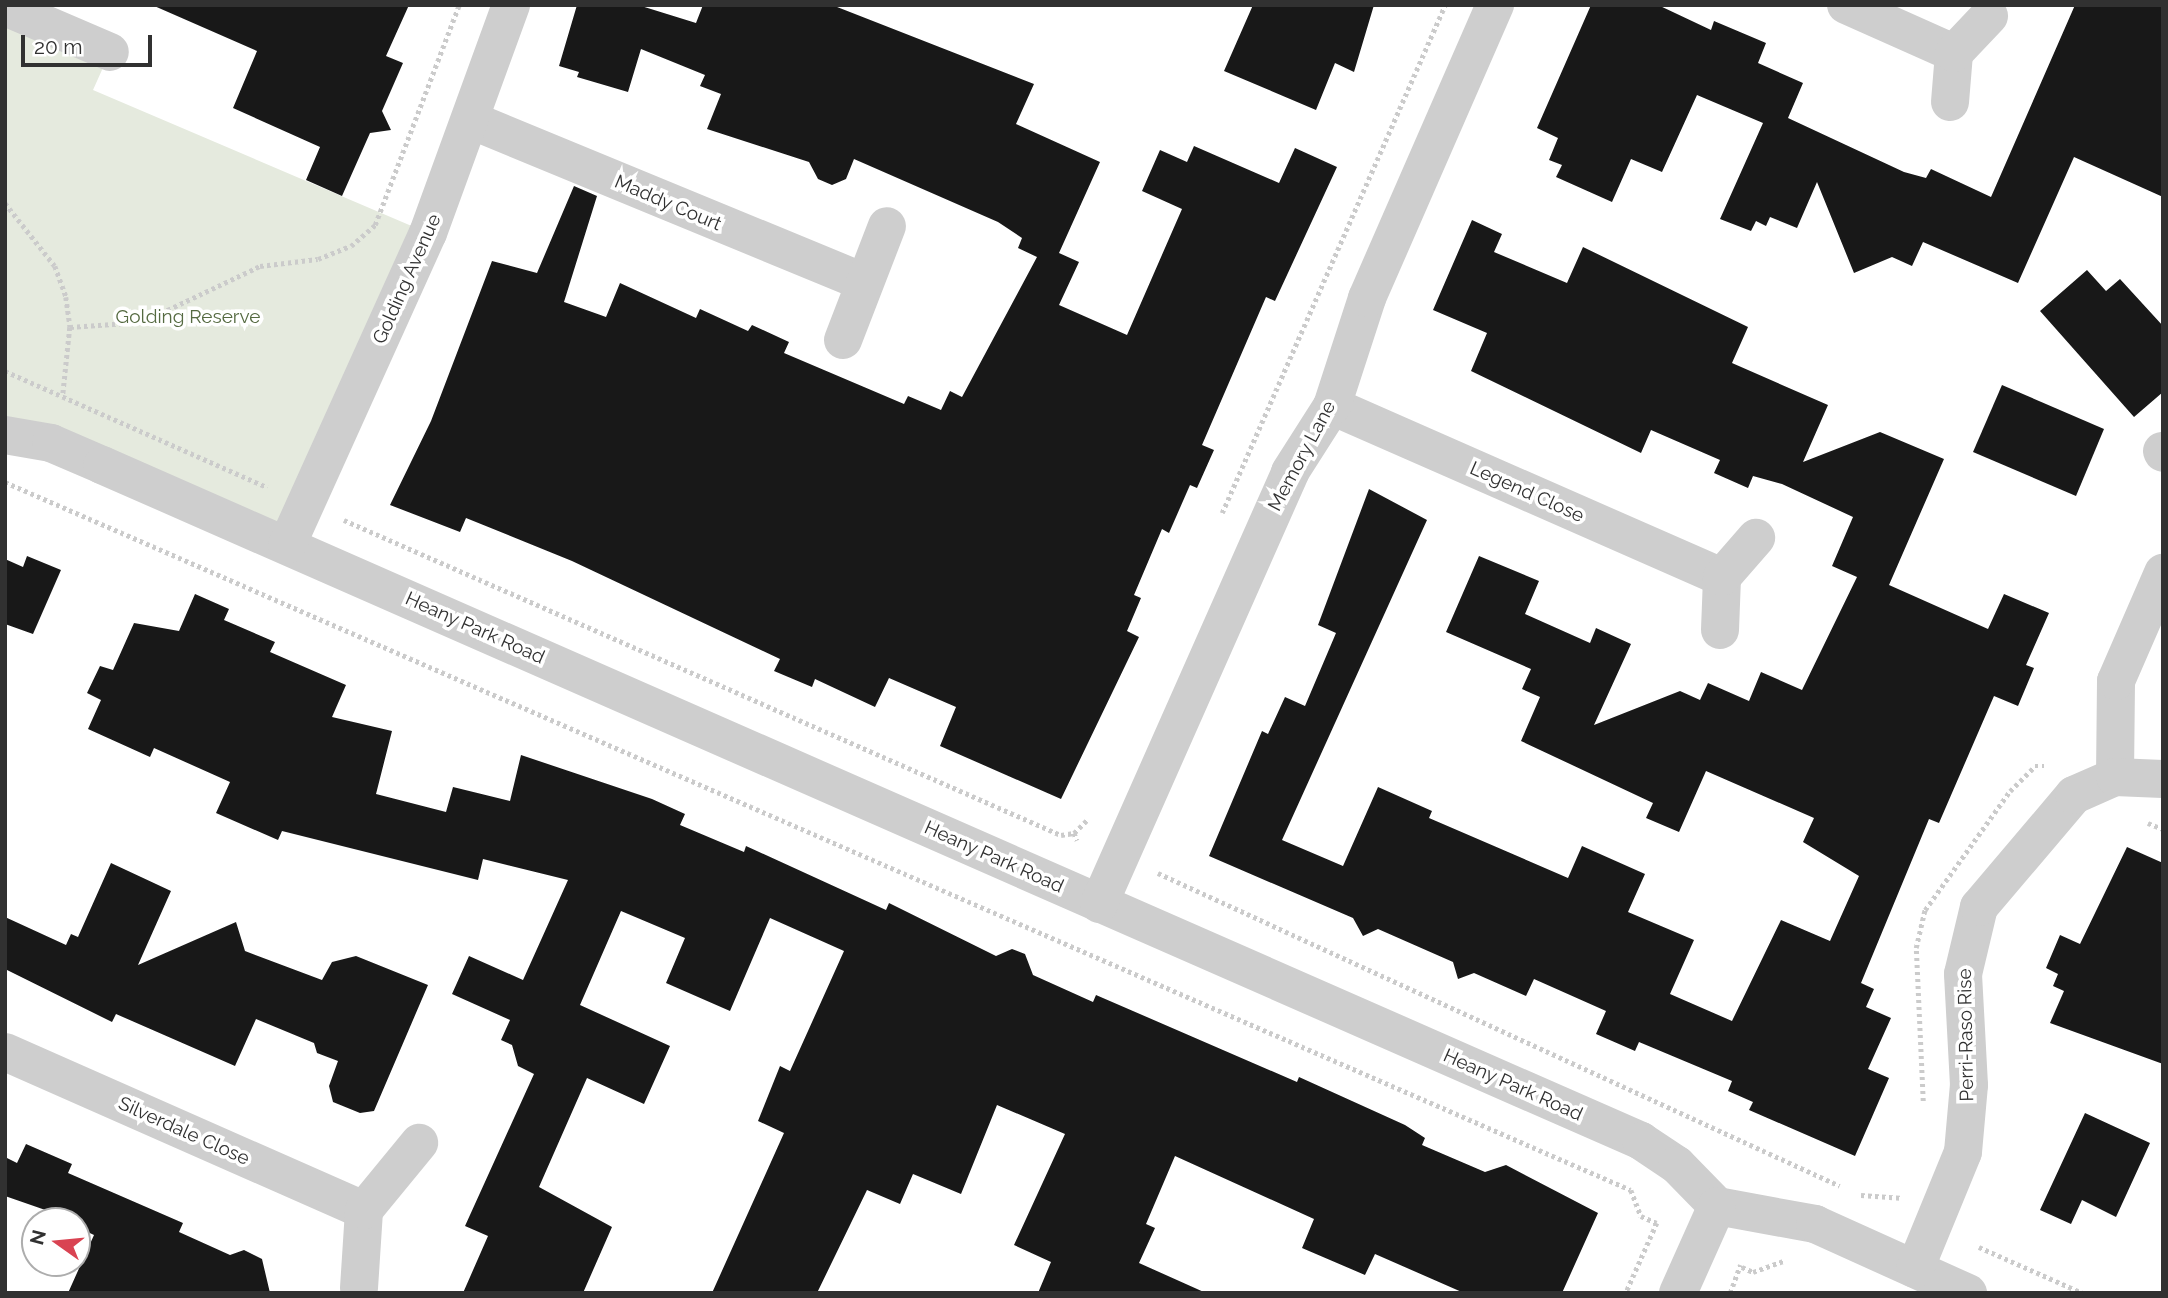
<!DOCTYPE html>
<style>
body{margin:0}
#map{position:relative;width:2168px;height:1298px;overflow:hidden;background:#fff;font-family:Raleway,sans-serif}
div>[style]{position:absolute}
[style*='--x']{left:calc(var(--x)*1px);top:calc(var(--y)*1px);width:calc(var(--w)*1px);rotate:calc(var(--a)*1deg)}
.green>*{inset:0;background:#e5eade}
.building>*{inset:0;background:#181818}
.path>*{height:4.5px;margin-top:-2.25px;transform-origin:0;background:repeating-linear-gradient(90deg,#cbcbcb 0 3.5px,transparent 0 7px)}
.minor>*{height:38px;margin:-19px;padding:0 19px;transform-origin:19px;border-radius:19px;background:#cecece}
span{translate:-50% -50%;white-space:nowrap;text-align:center;line-height:1.15;-webkit-text-stroke:7px #fff;paint-order:stroke}
.street-label{font-size:19px;color:#313131}
.park-label{font-size:19px;color:#556a41}
.frame{position:absolute;inset:0;border:7px solid #313131;pointer-events:none}
.north{position:absolute;left:21px;top:1207px;width:70px;height:70px;box-sizing:border-box;background:#fff;border:2px solid #adadad;border-radius:50%;rotate:285deg;font-size:19px;font-weight:700;line-height:28px;text-align:center;color:#313131}
.north::after{content:'';display:block;margin:auto;width:24px;height:32px;background:#d94352;clip-path:polygon(50% 0,100% 100%,50% 72%,0 100%)}
.scale{position:absolute;left:21px;top:35px;width:131px;height:32px;box-sizing:border-box;border:4px solid #313131;border-top:0;padding-left:9px;font-size:21px;line-height:24px;white-space:nowrap;color:#313131;-webkit-text-stroke:5px #fff;paint-order:stroke}
</style>
<div id="map">
<div class="green">
<div style="clip-path:polygon(5px 7px,110px 52px,93px 90px,428px 233px,287px 545px,5px 435px)"></div>
</div>
<div class="building">
<div style="clip-path:polygon(152px 5px,409px 5px,386px 56px,403px 63px,382px 111px,391px 130px,370px 133px,342px 196px,306px 180px,320px 147px,233px 108px,257px 51px)"></div>
<div style="clip-path:polygon(577px 5px,638px 5px,696px 23px,703px 5px,832px 5px,1034px 84px,1016px 124px,1100px 162px,1059px 253px,1079px 262px,1059px 305px,1127px 335px,1182px 209px,1142px 191px,1160px 150px,1187px 162px,1194px 146px,1279px 183px,1295px 148px,1337px 167px,1275px 301px,1266px 297px,1202px 445px,1214px 450px,1197px 488px,1190px 485px,1169px 533px,1162px 529px,1134px 595px,1141px 598px,1127px 631px,1139px 637px,1061px 799px,940px 746px,956px 707px,889px 678px,875px 707px,815px 679px,812px 687px,774px 671px,780px 659px,572px 561px,466px 518px,460px 532px,390px 505px,431px 421px,492px 261px,537px 273px,574px 186px,597px 196px,564px 302px,606px 317px,620px 283px,696px 318px,700px 309px,748px 331px,752px 325px,789px 342px,784px 353px,904px 404px,908px 396px,941px 410px,950px 391px,962px 397px,1037px 257px,1018px 248px,1022px 238px,998px 222px,854px 159px,846px 179px,832px 185px,818px 179px,809px 162px,707px 129px,721px 94px,700px 86px,705px 75px,641px 49px,628px 92px,577px 77px,579px 72px,559px 66px)"></div>
<div style="clip-path:polygon(1253px 5px,1374px 5px,1354px 72px,1335px 63px,1316px 110px,1224px 71px)"></div>
<div style="clip-path:polygon(1591px 5px,1658px 5px,1711px 30px,1714px 21px,1766px 43px,1758px 63px,1803px 83px,1788px 118px,1904px 172px,1926px 178px,1931px 169px,1991px 197px,2075px 5px,2163px 5px,2163px 197px,2074px 157px,2018px 283px,1923px 242px,1912px 266px,1892px 257px,1854px 273px,1817px 182px,1797px 228px,1770px 217px,1766px 226px,1756px 221px,1751px 231px,1720px 219px,1763px 123px,1697px 95px,1662px 172px,1631px 159px,1612px 202px,1556px 177px,1562px 165px,1549px 160px,1558px 138px,1537px 128px)"></div>
<div style="clip-path:polygon(1472px 220px,1502px 234px,1494px 252px,1567px 283px,1583px 247px,1748px 327px,1732px 363px,1828px 405px,1803px 462px,1880px 432px,1944px 459px,1889px 585px,1988px 629px,2004px 594px,2049px 613px,2026px 665px,2034px 668px,2018px 706px,1994px 696px,1939px 823px,1929px 819px,1861px 983px,1874px 989px,1866px 1007px,1891px 1018px,1868px 1069px,1889px 1078px,1855px 1156px,1749px 1110px,1753px 1102px,1728px 1091px,1732px 1081px,1639px 1042px,1635px 1051px,1596px 1034px,1606px 1011px,1534px 979px,1526px 996px,1474px 973px,1458px 979px,1453px 962px,1378px 929px,1363px 936px,1353px 918px,1209px 856px,1262px 731px,1268px 734px,1285px 697px,1305px 706px,1336px 633px,1318px 625px,1369px 489px,1427px 520px,1282px 840px,1343px 866px,1378px 787px,1432px 811px,1429px 818px,1568px 878px,1582px 846px,1645px 874px,1628px 912px,1694px 940px,1670px 994px,1732px 1021px,1781px 920px,1830px 941px,1859px 876px,1803px 842px,1814px 818px,1706px 771px,1679px 832px,1646px 818px,1653px 803px,1521px 741px,1540px 697px,1522px 689px,1531px 669px,1446px 632px,1479px 556px,1539px 581px,1525px 614px,1590px 643px,1596px 628px,1631px 644px,1594px 725px,1680px 691px,1700px 700px,1708px 683px,1749px 701px,1761px 672px,1802px 690px,1857px 577px,1832px 566px,1853px 517px,1782px 484px,1753px 476px,1748px 488px,1714px 473px,1720px 460px,1651px 430px,1641px 453px,1471px 371px,1487px 333px,1433px 310px)"></div>
<div style="clip-path:polygon(2087px 270px,2106px 291px,2120px 279px,2163px 326px,2163px 392px,2134px 417px,2040px 311px)"></div>
<div style="clip-path:polygon(2002px 385px,2104px 429px,2076px 496px,1973px 452px)"></div>
<div style="clip-path:polygon(27px 556px,61px 570px,33px 634px,5px 624px,5px 559px,23px 567px)"></div>
<div style="clip-path:polygon(195px 594px,229px 609px,224px 620px,275px 642px,270px 652px,346px 685px,332px 717px,392px 731px,376px 794px,446px 812px,453px 787px,510px 801px,521px 755px,652px 799px,685px 814px,680px 825px,744px 852px,746px 846px,886px 910px,889px 903px,996px 956px,1012px 949px,1025px 954px,1033px 975px,1093px 1002px,1096px 995px,1297px 1082px,1299px 1077px,1405px 1125px,1425px 1138px,1422px 1145px,1485px 1172px,1506px 1165px,1598px 1213px,1562px 1293px,1464px 1293px,1375px 1254px,1365px 1275px,1302px 1248px,1314px 1219px,1175px 1156px,1146px 1224px,1155px 1228px,1139px 1263px,1206px 1293px,1038px 1293px,1051px 1262px,1014px 1245px,1065px 1134px,997px 1105px,961px 1194px,913px 1174px,900px 1204px,867px 1190px,817px 1293px,712px 1293px,784px 1133px,758px 1121px,780px 1066px,790px 1071px,844px 951px,770px 918px,730px 1011px,666px 983px,685px 938px,621px 911px,580px 1005px,670px 1046px,644px 1104px,587px 1078px,539px 1187px,612px 1227px,583px 1293px,463px 1293px,488px 1236px,465px 1226px,534px 1074px,518px 1066px,512px 1045px,501px 1040px,510px 1020px,452px 994px,469px 956px,523px 980px,568px 880px,483px 859px,478px 880px,282px 831px,278px 840px,216px 813px,230px 782px,154px 748px,150px 757px,88px 729px,101px 700px,87px 693px,100px 666px,113px 670px,134px 623px,179px 631px)"></div>
<div style="clip-path:polygon(2127px 847px,2163px 863px,2163px 1064px,2050px 1023px,2064px 991px,2053px 986px,2058px 974px,2046px 968px,2060px 935px,2080px 944px)"></div>
<div style="clip-path:polygon(111px 863px,171px 891px,138px 965px,236px 922px,245px 951px,322px 980px,332px 962px,356px 956px,428px 985px,374px 1111px,360px 1113px,333px 1102px,329px 1086px,338px 1061px,317px 1053px,314px 1043px,256px 1019px,235px 1066px,116px 1014px,112px 1022px,5px 969px,5px 917px,66px 945px,71px 934px,78px 937px)"></div>
<div style="clip-path:polygon(2085px 1113px,2150px 1143px,2116px 1217px,2082px 1200px,2071px 1224px,2040px 1210px)"></div>
<div style="clip-path:polygon(26px 1144px,72px 1164px,68px 1173px,183px 1223px,179px 1232px,230px 1255px,244px 1250px,262px 1259px,270px 1293px,68px 1293px,94px 1235px,77px 1227px,77px 1221px,5px 1196px,5px 1157px,17px 1163px)"></div>
</div>
<div class="path">
<div style="--x:5;--y:203;--w:80;--a:51.6"></div>
<div style="--x:55;--y:266;--w:33;--a:70"></div>
<div style="--x:66;--y:297;--w:30;--a:82"></div>
<div style="--x:70;--y:327;--w:68;--a:95.9"></div>
<div style="--x:70;--y:327;--w:72;--a:-4"></div>
<div style="--x:142;--y:322;--w:131;--a:-25.4"></div>
<div style="--x:260;--y:266;--w:58;--a:-6.9"></div>
<div style="--x:318;--y:259;--w:35;--a:-22"></div>
<div style="--x:351;--y:246;--w:32;--a:-41"></div>
<div style="--x:375;--y:225;--w:235;--a:-69.1"></div>
<div style="--x:5;--y:371;--w:287;--a:23.9"></div>
<div style="--x:5;--y:482;--w:1773;--a:23.53"></div>
<div style="--x:1631;--y:1190;--w:28;--a:69"></div>
<div style="--x:1641;--y:1216;--w:17;--a:24"></div>
<div style="--x:1657;--y:1223;--w:77;--a:113.9"></div>
<div style="--x:1222;--y:513;--w:555;--a:-66.3"></div>
<div style="--x:344;--y:520;--w:783;--a:23.72"></div>
<div style="--x:1061;--y:835;--w:13;--a:-9"></div>
<div style="--x:1074;--y:833;--w:8;--a:67"></div>
<div style="--x:2148;--y:823;--w:16;--a:22"></div>
<div style="--x:1074;--y:833;--w:20;--a:-45"></div>
<div style="--x:1158;--y:873;--w:750;--a:24.65"></div>
<div style="--x:1923;--y:1101;--w:153;--a:-92.6"></div>
<div style="--x:1916;--y:948;--w:39;--a:-77"></div>
<div style="--x:1925;--y:910;--w:146;--a:-54.5"></div>
<div style="--x:2010;--y:791;--w:35;--a:-45"></div>
<div style="--x:2035;--y:766;--w:9;--a:0"></div>
<div style="--x:1861;--y:1195;--w:39;--a:4"></div>
<div style="--x:1979;--y:1247;--w:114;--a:23.9"></div>
<div style="--x:1742;--y:1267;--w:12;--a:24"></div>
<div style="--x:1753;--y:1272;--w:32;--a:-20"></div>
<div style="--x:1730;--y:1293;--w:30;--a:-70"></div>
</div>
<div class="minor">
<div style="--x:1846;--y:5;--w:118;--a:24"></div>
<div style="--x:5;--y:7;--w:114;--a:23.2"></div>
<div style="--x:1950;--y:102;--w:49;--a:-85.3"></div>
<div style="--x:1954;--y:53;--w:51;--a:-46.6"></div>
<div style="--x:473;--y:121;--w:423;--a:22.4"></div>
<div style="--x:843;--y:340;--w:122;--a:-68.9"></div>
<div style="--x:1332;--y:406;--w:426;--a:23.7"></div>
<div style="--x:5;--y:435;--w:47;--a:9.9"></div>
<div style="--x:51;--y:443;--w:56;--a:23.3"></div>
<div style="--x:102;--y:465;--w:1681;--a:23.71"></div>
<div style="--x:1641;--y:1141;--w:43;--a:33.7"></div>
<div style="--x:1677;--y:1165;--w:57;--a:45.7"></div>
<div style="--x:1717;--y:1206;--w:100;--a:10.4"></div>
<div style="--x:1815;--y:1224;--w:168;--a:24.3"></div>
<div style="--x:2162;--y:451;--w:2;--a:63"></div>
<div style="--x:287;--y:545;--w:342;--a:-65.7"></div>
<div style="--x:428;--y:233;--w:243;--a:-70"></div>
<div style="--x:1720;--y:630;--w:53;--a:-87.8"></div>
<div style="--x:1722;--y:577;--w:52;--a:-48.9"></div>
<div style="--x:2115;--y:777;--w:96;--a:-89.4"></div>
<div style="--x:2116;--y:681;--w:118;--a:-66.5"></div>
<div style="--x:1099;--y:904;--w:472;--a:-66.1"></div>
<div style="--x:1290;--y:472;--w:78;--a:-57.5"></div>
<div style="--x:1332;--y:406;--w:114;--a:-72"></div>
<div style="--x:1367;--y:298;--w:320;--a:-66.4"></div>
<div style="--x:5;--y:1052;--w:392;--a:23.8"></div>
<div style="--x:1915;--y:1269;--w:126;--a:-67.7"></div>
<div style="--x:1963;--y:1152;--w:67;--a:-84.9"></div>
<div style="--x:1969;--y:1085;--w:111;--a:-93.1"></div>
<div style="--x:1963;--y:974;--w:69;--a:-76.6"></div>
<div style="--x:1979;--y:907;--w:147;--a:-49.7"></div>
<div style="--x:2074;--y:795;--w:45;--a:-23.7"></div>
<div style="--x:2115;--y:777;--w:48;--a:2.4"></div>
<div style="--x:359;--y:1288;--w:78;--a:-86.3"></div>
<div style="--x:364;--y:1210;--w:87;--a:-50.6"></div>
<div style="--x:1678;--y:1293;--w:95;--a:-65.9"></div>
</div>
<div class="street-label">
<span style="left:668px;top:203px;rotate:23deg">Maddy Court</span>
<span style="left:407px;top:279px;rotate:-66deg">Golding Avenue</span>
<span style="left:1302px;top:456px;rotate:-62deg">Memory Lane</span>
<span style="left:1527px;top:492px;rotate:24deg">Legend Close</span>
<span style="left:475px;top:628px;rotate:24deg">Heany Park Road</span>
<span style="left:994px;top:857px;rotate:24deg">Heany Park Road</span>
<span style="left:1966px;top:1035px;rotate:-91deg">Perri-Raso Rise</span>
<span style="left:1513px;top:1085px;rotate:24deg">Heany Park Road</span>
<span style="left:184px;top:1131px;rotate:24deg">Silverdale Close</span>
</div>
<div class="park-label">
<span style="left:188px;top:317px">Golding Reserve</span>
</div>
<div class="frame"></div>
<div class="north">N</div>
<div class="scale">20 m</div>
</div>
